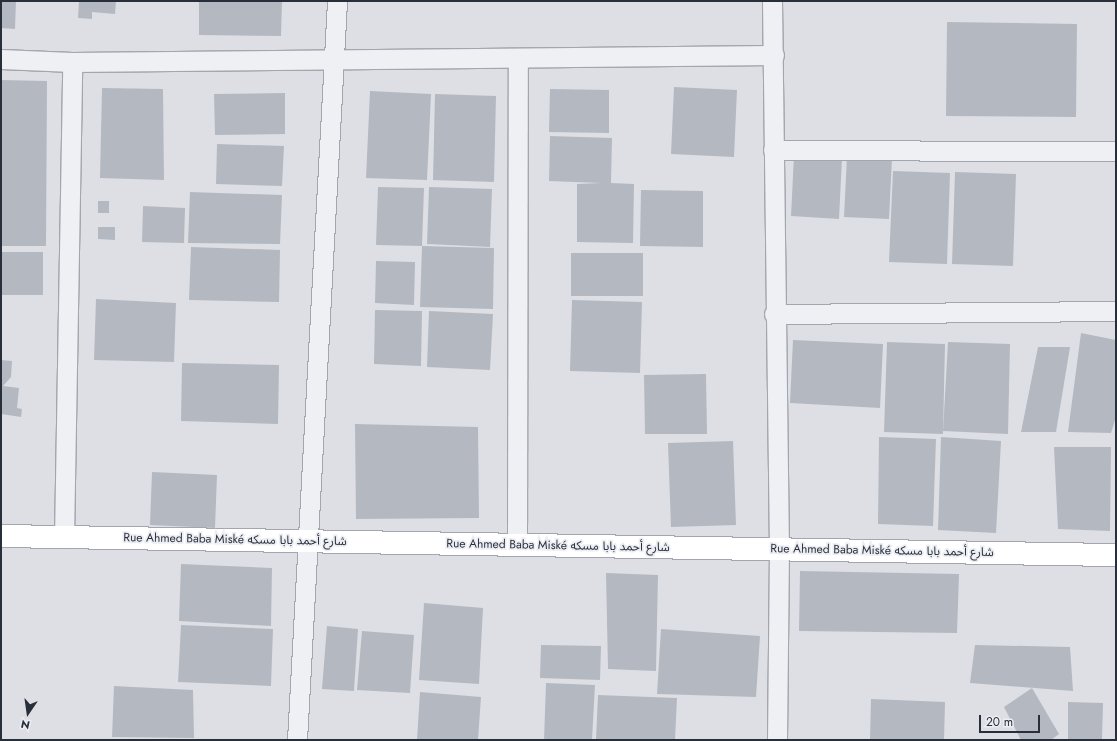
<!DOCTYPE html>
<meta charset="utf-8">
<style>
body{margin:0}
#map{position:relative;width:1117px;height:741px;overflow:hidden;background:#dddfe5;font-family:Jost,"Noto Sans Arabic",sans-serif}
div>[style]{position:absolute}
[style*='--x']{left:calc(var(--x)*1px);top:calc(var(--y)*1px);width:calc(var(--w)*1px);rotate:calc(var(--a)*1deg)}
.building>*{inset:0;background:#b4b9c1}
.roads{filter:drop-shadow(1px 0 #a3a6ae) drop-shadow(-1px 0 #a3a6ae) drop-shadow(0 1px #a3a6ae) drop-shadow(0 -1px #a3a6ae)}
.street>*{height:19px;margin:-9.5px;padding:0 9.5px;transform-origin:9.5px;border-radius:9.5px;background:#eff0f4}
.secondary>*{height:22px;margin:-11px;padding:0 11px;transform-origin:11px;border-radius:11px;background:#fff}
span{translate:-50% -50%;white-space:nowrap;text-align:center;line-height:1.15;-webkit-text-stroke:3.5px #eceef3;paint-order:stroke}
.street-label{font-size:12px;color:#282e3a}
.frame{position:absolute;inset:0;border:2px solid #282e3a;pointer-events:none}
.north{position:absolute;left:8px;top:693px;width:40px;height:40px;-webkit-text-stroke:3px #eceef3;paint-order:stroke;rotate:193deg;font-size:11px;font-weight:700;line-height:16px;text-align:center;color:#282e3a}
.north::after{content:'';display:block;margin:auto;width:14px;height:18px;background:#282e3a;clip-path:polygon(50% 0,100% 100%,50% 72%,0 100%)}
.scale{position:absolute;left:979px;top:715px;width:61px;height:18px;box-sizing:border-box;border:2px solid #282e3a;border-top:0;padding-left:5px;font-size:12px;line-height:14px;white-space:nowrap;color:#282e3a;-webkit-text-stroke:3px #eceef3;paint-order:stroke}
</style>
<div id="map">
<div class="building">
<div style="clip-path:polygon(1px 1px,16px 1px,15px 29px,1px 28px)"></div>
<div style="clip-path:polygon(79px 1px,116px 1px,115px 14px,92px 12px,92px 19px,78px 18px)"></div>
<div style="clip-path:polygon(199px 1px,282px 1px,281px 36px,199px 35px)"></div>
<div style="clip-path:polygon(947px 22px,1077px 24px,1076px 117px,946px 116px)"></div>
<div style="clip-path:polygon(1px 80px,47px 81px,46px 246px,1px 246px)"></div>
<div style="clip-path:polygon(674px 87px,737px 90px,734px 157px,671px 154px)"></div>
<div style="clip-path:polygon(102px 88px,163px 89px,164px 180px,100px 178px)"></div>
<div style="clip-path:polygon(550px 89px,609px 90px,609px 133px,549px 132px)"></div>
<div style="clip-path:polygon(370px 91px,431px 94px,427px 180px,366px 178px)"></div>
<div style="clip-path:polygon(285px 93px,285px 134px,215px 135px,214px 94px)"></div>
<div style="clip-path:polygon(435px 94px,496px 96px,494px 182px,433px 180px)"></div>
<div style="clip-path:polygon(550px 136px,612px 138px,611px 183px,634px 184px,633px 243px,577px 242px,577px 184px,601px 183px,549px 181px)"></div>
<div style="clip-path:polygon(217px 144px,284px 146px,282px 186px,216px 184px)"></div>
<div style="clip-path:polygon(794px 155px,842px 158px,839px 219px,791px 216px)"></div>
<div style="clip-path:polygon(847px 156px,892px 158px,889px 219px,844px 217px)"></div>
<div style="clip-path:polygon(893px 171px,950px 173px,947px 264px,889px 262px)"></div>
<div style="clip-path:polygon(955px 172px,1016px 174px,1013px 266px,952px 264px)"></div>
<div style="clip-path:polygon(378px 187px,424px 188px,422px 246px,494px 248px,493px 309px,420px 307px,422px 246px,376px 245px)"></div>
<div style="clip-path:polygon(429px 187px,492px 189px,490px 247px,427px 244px)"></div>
<div style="clip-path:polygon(641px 190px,703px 191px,703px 247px,640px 246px)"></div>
<div style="clip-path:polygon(190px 192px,282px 195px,280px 244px,188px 243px)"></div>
<div style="clip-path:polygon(98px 201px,109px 201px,109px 213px,98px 213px)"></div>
<div style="clip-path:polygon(143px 206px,185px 208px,184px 243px,142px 242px)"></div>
<div style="clip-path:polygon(98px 227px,115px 227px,115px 240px,98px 239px)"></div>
<div style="clip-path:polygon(191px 247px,280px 250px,279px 302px,189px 300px)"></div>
<div style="clip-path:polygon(1px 252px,43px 252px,43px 295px,1px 295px)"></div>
<div style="clip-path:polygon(571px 253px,643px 253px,643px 296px,571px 296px)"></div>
<div style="clip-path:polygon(376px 261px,415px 262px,414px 305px,375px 303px)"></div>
<div style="clip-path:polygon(96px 299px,176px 303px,174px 362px,94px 360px)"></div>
<div style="clip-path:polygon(572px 300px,642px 302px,640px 373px,570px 371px)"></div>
<div style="clip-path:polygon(375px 310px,422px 311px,421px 366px,374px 364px)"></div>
<div style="clip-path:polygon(429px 311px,493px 314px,490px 370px,427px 367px)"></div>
<div style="clip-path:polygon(1081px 333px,1116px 340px,1116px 417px,1111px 433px,1068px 432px)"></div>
<div style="clip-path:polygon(793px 340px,883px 344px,880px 408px,790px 403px)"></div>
<div style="clip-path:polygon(887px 342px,945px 344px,943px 434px,884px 432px)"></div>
<div style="clip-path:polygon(948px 342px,1010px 344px,1008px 434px,943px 431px)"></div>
<div style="clip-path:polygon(1038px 347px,1070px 347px,1056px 432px,1021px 432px)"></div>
<div style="clip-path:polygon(1px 360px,12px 361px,11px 377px,3px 386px,19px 388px,17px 408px,22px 409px,21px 417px,1px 414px)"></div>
<div style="clip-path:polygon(182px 363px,279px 365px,278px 424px,181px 421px)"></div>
<div style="clip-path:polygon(706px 374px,707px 434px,645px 434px,644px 375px)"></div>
<div style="clip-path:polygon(355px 424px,478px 427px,479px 518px,356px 519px)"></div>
<div style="clip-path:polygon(879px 437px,936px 439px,933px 526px,878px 524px)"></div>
<div style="clip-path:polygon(941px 437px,1001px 441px,996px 533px,938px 530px)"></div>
<div style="clip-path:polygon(733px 441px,736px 525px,671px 527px,668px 443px)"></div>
<div style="clip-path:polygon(1054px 447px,1111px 447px,1110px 531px,1058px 529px)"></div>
<div style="clip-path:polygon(152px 472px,217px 475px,215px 528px,150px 525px)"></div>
<div style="clip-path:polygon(181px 564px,272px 568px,271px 626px,179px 621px)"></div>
<div style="clip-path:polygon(800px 571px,959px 574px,957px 633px,799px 631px)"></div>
<div style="clip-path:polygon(606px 573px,658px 575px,656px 671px,608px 669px)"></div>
<div style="clip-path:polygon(424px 603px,483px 608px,479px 684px,419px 680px)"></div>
<div style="clip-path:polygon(181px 625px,273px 629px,271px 686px,178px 682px)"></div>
<div style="clip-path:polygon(327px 626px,358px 629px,354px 691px,322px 689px)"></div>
<div style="clip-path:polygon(661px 629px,760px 636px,756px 697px,657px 694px)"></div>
<div style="clip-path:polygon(362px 631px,414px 635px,410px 693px,357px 690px)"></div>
<div style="clip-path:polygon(541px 645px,601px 646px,600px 680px,540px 678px)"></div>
<div style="clip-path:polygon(975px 645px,1070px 647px,1073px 691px,970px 683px)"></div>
<div style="clip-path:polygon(546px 683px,595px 685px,592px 740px,544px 740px)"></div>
<div style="clip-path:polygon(114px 686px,193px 690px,194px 738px,112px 737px)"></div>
<div style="clip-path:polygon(1032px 688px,1059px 734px,1051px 740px,1021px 740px,1004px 707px)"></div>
<div style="clip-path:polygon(420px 692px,481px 697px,478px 740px,417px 740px)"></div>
<div style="clip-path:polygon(598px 695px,677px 698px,675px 740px,596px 740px)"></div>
<div style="clip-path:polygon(871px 699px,945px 702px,944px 740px,870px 740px)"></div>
<div style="clip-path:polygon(1068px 702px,1103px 703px,1102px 740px,1068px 740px)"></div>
</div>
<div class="roads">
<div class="street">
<div style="--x:772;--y:1;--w:549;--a:89.27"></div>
<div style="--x:779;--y:550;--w:190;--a:90.6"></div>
<div style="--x:1;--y:59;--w:71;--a:2.4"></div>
<div style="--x:72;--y:62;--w:702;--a:-0.57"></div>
<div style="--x:773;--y:150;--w:343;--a:0.2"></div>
<div style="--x:774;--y:314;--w:342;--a:-0.5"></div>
<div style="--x:64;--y:538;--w:476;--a:-89"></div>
<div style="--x:517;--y:545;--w:487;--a:-89.9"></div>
<div style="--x:297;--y:740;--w:740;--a:-86.9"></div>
</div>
<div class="secondary">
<div style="--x:1;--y:536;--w:1115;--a:0.98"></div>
</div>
</div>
<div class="street-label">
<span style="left:235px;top:540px;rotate:1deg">Rue Ahmed Baba Miské شارع أحمد بابا مسكه</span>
<span style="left:558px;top:546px;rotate:1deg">Rue Ahmed Baba Miské شارع أحمد بابا مسكه</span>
<span style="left:882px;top:551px;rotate:1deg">Rue Ahmed Baba Miské شارع أحمد بابا مسكه</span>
</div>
<div class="frame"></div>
<div class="north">N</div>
<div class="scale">20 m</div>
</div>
